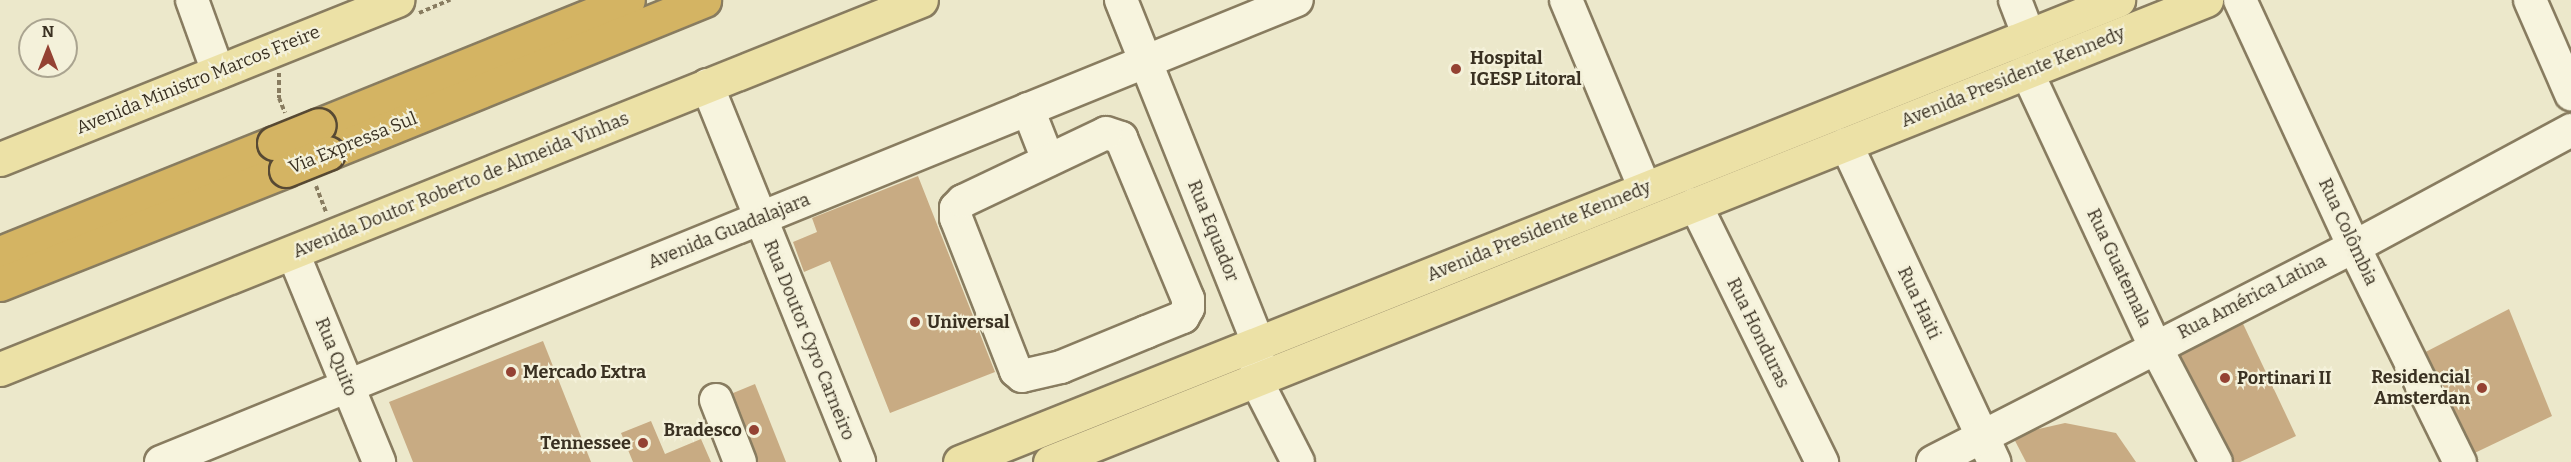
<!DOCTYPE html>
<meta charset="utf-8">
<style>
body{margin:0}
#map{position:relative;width:2571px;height:462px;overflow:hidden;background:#ece8cb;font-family:Bitter,serif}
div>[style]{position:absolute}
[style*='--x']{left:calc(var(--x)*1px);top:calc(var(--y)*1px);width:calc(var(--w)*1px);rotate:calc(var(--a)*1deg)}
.building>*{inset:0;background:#c8ab83}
.path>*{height:4px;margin-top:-2px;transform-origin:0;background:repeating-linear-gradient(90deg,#887c60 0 4.5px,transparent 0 7.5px)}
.roads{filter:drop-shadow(2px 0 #887c60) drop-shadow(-2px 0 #887c60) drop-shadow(0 2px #887c60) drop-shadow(0 -2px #887c60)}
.minor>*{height:32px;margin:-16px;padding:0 16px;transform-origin:16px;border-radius:16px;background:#f7f4de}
.major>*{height:33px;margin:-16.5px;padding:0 16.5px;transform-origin:16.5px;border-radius:16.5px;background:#ece1a6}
.highway>*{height:33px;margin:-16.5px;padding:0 16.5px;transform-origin:16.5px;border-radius:16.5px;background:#d4b463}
.bridges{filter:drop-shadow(2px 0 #574933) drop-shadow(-2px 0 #574933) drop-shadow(0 2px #574933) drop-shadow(0 -2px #574933)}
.highway-bridge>*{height:33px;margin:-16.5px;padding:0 16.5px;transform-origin:16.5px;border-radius:16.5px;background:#d4b463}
.dots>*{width:16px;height:16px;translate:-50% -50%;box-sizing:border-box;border:3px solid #f4f1da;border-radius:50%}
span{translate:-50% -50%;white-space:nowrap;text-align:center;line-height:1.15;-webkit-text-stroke:4.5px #f4f1da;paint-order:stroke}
.poi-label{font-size:18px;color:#3a3122;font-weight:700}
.left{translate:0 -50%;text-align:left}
.right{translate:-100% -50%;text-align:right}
.street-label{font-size:18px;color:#3a3122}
.north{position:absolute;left:18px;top:18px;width:60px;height:60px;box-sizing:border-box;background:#f4f1da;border:2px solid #aaa490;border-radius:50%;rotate:0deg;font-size:16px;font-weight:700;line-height:24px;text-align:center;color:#3a3122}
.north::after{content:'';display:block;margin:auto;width:21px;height:27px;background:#944233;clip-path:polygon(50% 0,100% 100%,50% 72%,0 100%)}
</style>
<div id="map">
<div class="building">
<div style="clip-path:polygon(918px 176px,995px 372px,890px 413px,830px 261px,804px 272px,793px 242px,817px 232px,812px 218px)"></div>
<div style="clip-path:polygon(2509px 309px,2552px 416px,2460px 460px,2410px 360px)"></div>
<div style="clip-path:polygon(2237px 311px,2296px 436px,2240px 462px,2222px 462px,2166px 344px)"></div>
<div style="clip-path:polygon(543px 341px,591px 462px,413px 462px,389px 402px)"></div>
<div style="clip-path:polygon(755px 384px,786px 462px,747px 462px,721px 398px)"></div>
<div style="clip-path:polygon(651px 421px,665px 454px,701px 439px,711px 462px,633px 462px,621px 433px)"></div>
<div style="clip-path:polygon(2065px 423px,2116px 433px,2136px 462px,2026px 462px,2012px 435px)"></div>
</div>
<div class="path">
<div style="--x:419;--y:13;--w:34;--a:-23"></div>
<div style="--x:279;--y:73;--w:25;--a:90"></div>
<div style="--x:279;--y:98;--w:16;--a:68"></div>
<div style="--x:316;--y:186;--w:28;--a:69"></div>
</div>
<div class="roads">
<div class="minor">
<div style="--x:192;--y:0;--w:77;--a:70.1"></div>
<div style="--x:1121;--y:0;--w:369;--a:68.2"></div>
<div style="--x:1258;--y:343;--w:37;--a:93"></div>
<div style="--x:1256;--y:380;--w:92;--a:62.9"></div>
<div style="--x:1566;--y:0;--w:205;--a:67.3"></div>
<div style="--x:2015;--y:0;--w:39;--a:69"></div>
<div style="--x:2240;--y:0;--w:272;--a:65.2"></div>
<div style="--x:2354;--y:247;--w:240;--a:63.8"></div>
<div style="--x:2530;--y:0;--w:103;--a:66.4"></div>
<div style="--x:2027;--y:72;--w:302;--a:65"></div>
<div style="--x:2155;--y:346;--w:131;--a:62.3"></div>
<div style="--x:707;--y:85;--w:406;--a:68"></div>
<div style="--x:1028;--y:109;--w:55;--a:68.6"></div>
<div style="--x:1106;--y:133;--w:16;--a:18"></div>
<div style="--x:1121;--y:138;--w:174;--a:67.4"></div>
<div style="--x:1188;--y:299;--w:9;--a:90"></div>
<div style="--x:1188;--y:308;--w:10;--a:119"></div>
<div style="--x:1183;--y:317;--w:40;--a:158"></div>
<div style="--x:1146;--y:332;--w:92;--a:157.6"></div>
<div style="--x:1061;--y:367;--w:40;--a:167"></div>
<div style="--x:1022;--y:376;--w:8;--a:-140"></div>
<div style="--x:1016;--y:371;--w:164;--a:-111.4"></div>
<div style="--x:956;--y:218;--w:10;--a:-90"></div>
<div style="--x:956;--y:208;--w:10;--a:-45"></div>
<div style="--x:963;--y:201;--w:158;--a:-25.4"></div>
<div style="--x:1846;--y:144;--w:351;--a:65"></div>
<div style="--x:1695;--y:204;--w:288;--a:63.8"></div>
<div style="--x:293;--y:253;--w:226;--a:67.6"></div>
<div style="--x:716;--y:400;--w:66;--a:68.8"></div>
<div style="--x:161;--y:462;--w:1226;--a:-22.13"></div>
<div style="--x:1933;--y:462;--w:473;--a:-27.1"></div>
<div style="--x:2354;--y:247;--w:247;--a:-28.3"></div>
</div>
<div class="major">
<div style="--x:0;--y:159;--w:428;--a:-21.8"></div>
<div style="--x:0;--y:369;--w:992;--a:-21.83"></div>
<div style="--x:960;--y:462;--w:1247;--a:-21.75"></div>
<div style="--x:1050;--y:462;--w:1245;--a:-21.78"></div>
</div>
<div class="highway">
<div style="--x:319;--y:125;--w:333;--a:-22"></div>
<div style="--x:328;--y:153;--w:406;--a:-22.1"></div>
<div style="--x:0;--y:253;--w:295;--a:-21.9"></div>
<div style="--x:0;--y:284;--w:308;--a:-21.7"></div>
</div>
</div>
<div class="bridges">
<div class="highway-bridge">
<div style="--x:274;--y:143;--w:48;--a:-21.8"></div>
<div style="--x:286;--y:170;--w:45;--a:-22"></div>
</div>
</div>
<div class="dots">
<div style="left:1456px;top:69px;background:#944233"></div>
<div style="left:915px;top:322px;background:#944233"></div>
<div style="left:511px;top:372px;background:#944233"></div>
<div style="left:2225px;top:378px;background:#944233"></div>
<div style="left:2482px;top:388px;background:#944233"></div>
<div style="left:754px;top:430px;background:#944233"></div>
<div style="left:643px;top:443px;background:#944233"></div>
</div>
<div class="poi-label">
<span class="left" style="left:1470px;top:69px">Hospital<br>IGESP Litoral</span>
<span class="left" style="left:927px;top:322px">Universal</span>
<span class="left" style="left:523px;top:372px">Mercado Extra</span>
<span class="left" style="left:2237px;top:378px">Portinari II</span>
<span class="right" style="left:2470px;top:388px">Residencial<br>Amsterdan</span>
<span class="right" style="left:742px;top:430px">Bradesco</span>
<span class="right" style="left:631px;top:443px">Tennessee</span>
</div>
<div class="street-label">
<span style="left:2013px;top:77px;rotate:-22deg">Avenida Presidente Kennedy</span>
<span style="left:198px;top:80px;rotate:-22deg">Avenida Ministro Marcos Freire</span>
<span style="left:353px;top:143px;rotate:-22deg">Via Expressa Sul</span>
<span style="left:461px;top:185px;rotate:-22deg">Avenida Doutor Roberto de Almeida Vinhas</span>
<span style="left:729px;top:231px;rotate:-22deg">Avenida Guadalajara</span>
<span style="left:1213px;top:231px;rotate:68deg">Rua Equador</span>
<span style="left:1539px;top:231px;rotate:-22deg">Avenida Presidente Kennedy</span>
<span style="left:2348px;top:232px;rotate:65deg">Rua Colômbia</span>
<span style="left:2119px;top:268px;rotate:65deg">Rua Guatemala</span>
<span style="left:2252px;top:297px;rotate:-27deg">Rua América Latina</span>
<span style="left:1919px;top:303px;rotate:65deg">Rua Haiti</span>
<span style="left:1758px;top:333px;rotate:64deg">Rua Honduras</span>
<span style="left:809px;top:340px;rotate:68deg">Rua Doutor Cyro Carneiro</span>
<span style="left:336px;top:357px;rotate:68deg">Rua Quito</span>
</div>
<div class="north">N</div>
</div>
